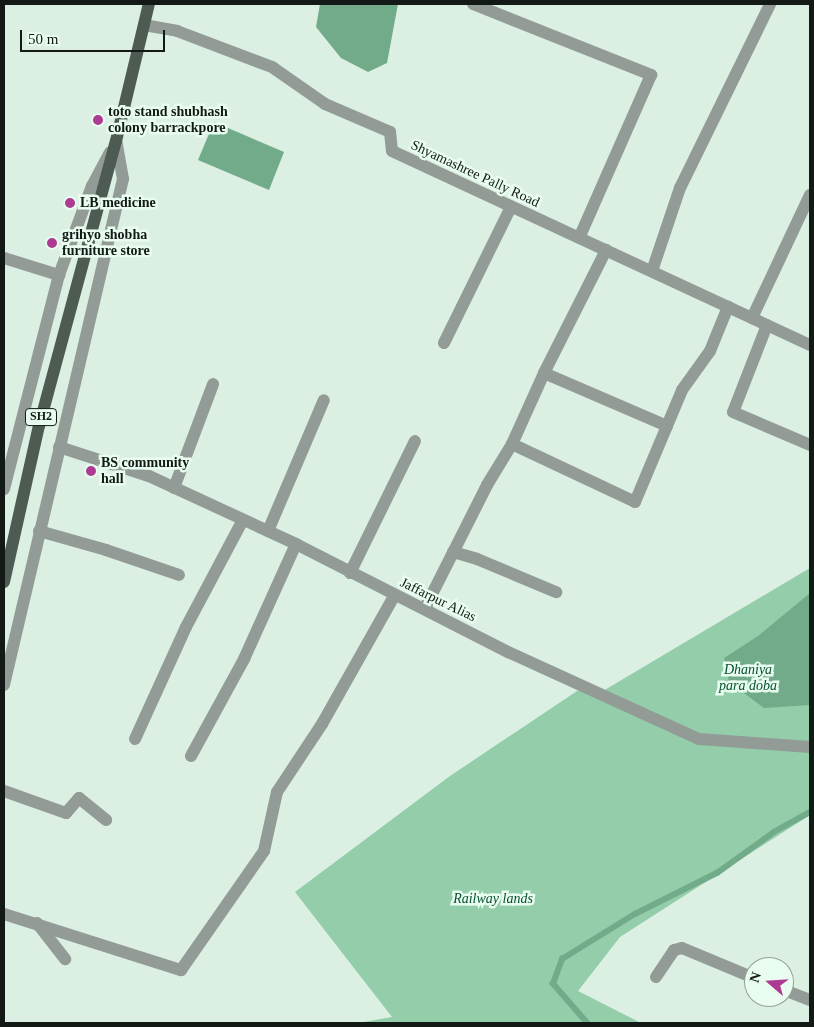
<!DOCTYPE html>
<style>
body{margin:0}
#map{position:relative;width:814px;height:1027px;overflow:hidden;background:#dbefe2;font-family:Georgia,serif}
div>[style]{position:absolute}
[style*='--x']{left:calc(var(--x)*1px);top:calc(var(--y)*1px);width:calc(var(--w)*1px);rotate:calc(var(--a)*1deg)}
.green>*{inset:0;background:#93cdaa}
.water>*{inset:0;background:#72ab89}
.stream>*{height:5.5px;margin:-2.75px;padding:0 2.75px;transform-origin:2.75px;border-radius:2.75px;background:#72ab89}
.street>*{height:12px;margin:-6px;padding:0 6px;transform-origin:6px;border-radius:6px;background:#939b96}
.primary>*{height:12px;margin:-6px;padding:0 6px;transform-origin:6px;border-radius:6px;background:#4d5b52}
.dots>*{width:14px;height:14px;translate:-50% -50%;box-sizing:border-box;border:2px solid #e8fcef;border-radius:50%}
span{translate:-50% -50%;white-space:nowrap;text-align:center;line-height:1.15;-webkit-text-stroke:5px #e8fcef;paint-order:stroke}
.shield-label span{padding:1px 4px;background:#e8fcef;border:1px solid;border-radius:4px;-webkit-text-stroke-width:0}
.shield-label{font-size:12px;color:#131a16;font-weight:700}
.poi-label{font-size:14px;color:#131a16;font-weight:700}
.left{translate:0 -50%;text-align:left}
.street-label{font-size:14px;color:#131a16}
.park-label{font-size:14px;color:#085131;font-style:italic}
.frame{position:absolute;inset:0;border:5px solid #131a16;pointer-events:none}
.north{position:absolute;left:744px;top:957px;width:50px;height:50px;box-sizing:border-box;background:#e8fcef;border:1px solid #93a298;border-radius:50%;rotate:289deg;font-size:14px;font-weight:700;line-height:20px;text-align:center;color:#131a16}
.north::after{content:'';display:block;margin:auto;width:18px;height:22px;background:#ad3a93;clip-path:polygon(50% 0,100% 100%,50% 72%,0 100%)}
.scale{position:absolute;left:20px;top:30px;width:145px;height:22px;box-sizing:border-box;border:2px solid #131a16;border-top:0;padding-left:6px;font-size:15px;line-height:18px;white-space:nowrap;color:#131a16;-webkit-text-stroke:4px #e8fcef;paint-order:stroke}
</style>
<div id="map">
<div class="green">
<div style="clip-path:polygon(810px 568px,810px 815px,620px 937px,578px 991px,641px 1023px,358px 1023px,392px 1017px,295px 892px,450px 776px,583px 687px,603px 691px)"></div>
</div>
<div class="water">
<div style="clip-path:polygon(320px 4px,398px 4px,387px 63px,368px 72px,341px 58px,316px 27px)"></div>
<div style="clip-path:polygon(214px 122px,284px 152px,269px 190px,198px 160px)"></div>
<div style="clip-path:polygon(810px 593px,810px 705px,764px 708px,729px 682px,724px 658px,758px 636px)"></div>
</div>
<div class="stream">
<div style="--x:587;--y:1023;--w:52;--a:-131.1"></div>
<div style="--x:553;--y:984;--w:27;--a:-70"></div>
<div style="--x:562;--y:959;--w:86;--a:-31.7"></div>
<div style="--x:635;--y:914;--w:92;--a:-26.6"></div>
<div style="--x:717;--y:873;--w:70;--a:-35.7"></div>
<div style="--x:774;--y:832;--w:41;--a:-29.1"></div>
</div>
<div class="street">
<div style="--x:473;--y:4;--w:192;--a:21.7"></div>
<div style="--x:651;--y:75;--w:178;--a:113.8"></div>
<div style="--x:144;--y:25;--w:34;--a:10"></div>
<div style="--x:177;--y:31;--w:102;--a:20.8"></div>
<div style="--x:272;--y:67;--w:65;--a:34.9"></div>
<div style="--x:325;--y:104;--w:71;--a:23.3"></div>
<div style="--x:390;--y:132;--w:19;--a:84"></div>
<div style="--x:392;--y:151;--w:461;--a:24.9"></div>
<div style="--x:4;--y:258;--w:58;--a:17.2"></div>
<div style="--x:652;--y:271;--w:88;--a:-71.4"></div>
<div style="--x:680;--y:188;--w:205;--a:-63.9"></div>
<div style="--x:752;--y:318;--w:136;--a:-64.8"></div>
<div style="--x:767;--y:325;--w:93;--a:111.3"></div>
<div style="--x:733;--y:412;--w:84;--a:23.2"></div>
<div style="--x:444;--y:343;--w:152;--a:-63.8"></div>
<div style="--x:544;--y:373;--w:134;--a:23.3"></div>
<div style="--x:512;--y:444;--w:136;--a:25.2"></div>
<div style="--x:635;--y:502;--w:121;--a:-67.2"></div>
<div style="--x:682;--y:390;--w:48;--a:-54.3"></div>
<div style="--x:710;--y:351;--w:48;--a:-67.8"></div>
<div style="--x:59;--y:447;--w:95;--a:17.9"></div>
<div style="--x:149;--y:476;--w:162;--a:24.8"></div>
<div style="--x:296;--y:544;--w:238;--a:27"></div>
<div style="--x:508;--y:652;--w:210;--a:24.5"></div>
<div style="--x:699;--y:739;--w:111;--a:4.1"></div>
<div style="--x:174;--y:488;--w:111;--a:-69.4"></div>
<div style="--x:4;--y:489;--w:221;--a:-75.6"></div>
<div style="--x:59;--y:275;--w:95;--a:-69.7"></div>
<div style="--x:92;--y:186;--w:38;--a:-62"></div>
<div style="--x:39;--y:531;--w:70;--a:15.8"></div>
<div style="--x:106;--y:550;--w:77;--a:18.9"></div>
<div style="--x:268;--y:531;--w:142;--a:-66.9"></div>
<div style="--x:453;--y:552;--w:25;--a:16"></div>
<div style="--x:477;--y:559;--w:86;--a:22.7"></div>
<div style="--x:350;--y:573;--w:147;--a:-63.8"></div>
<div style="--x:425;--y:608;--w:138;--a:-63.2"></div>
<div style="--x:487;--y:485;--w:48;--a:-58.6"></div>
<div style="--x:512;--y:444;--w:78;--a:-65.7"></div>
<div style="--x:544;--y:373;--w:138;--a:-63.2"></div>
<div style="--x:4;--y:685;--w:520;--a:-76.77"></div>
<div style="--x:123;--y:179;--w:39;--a:-100"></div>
<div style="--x:135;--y:739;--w:123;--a:-65.5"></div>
<div style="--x:186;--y:627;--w:121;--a:-62"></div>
<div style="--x:191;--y:756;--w:111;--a:-61.3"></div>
<div style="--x:244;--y:659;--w:126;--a:-65.7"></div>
<div style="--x:4;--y:791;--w:66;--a:19.5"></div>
<div style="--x:66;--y:813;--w:20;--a:-49"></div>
<div style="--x:79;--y:798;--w:35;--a:39"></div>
<div style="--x:4;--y:914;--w:186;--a:17.6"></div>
<div style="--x:181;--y:970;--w:145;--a:-55.1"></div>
<div style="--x:264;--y:851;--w:60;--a:-77.6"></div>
<div style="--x:277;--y:792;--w:82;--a:-56.5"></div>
<div style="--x:322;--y:724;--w:147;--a:-60.6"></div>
<div style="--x:37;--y:923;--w:46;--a:52.1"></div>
<div style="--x:656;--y:977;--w:32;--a:-56"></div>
<div style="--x:674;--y:950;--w:8;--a:-14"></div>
<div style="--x:682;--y:948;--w:78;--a:22.6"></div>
<div style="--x:784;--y:990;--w:28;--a:21"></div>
</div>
<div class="primary">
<div style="--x:4;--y:582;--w:160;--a:-77.4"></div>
<div style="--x:39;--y:426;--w:295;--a:-74.9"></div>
<div style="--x:116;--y:141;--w:141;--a:-76.5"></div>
</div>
<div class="dots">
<div style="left:98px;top:120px;background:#ad3a93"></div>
<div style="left:70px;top:203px;background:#ad3a93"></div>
<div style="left:52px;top:243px;background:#ad3a93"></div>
<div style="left:91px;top:471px;background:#ad3a93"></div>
</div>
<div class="shield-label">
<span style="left:41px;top:417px">SH2</span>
</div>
<div class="poi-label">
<span class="left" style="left:108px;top:120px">toto stand shubhash<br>colony barrackpore</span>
<span class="left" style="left:80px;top:203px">LB medicine</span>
<span class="left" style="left:62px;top:243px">grihyo shobha<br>furniture store</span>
<span class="left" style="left:101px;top:471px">BS community<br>hall</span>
</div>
<div class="street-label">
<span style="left:475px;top:174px;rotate:25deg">Shyamashree Pally Road</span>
<span style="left:438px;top:600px;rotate:26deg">Jaffarpur Alias</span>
</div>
<div class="park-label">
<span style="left:748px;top:678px">Dhaniya<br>para doba</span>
<span style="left:493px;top:899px">Railway lands</span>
</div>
<div class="frame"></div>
<div class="north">N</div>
<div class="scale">50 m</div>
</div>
